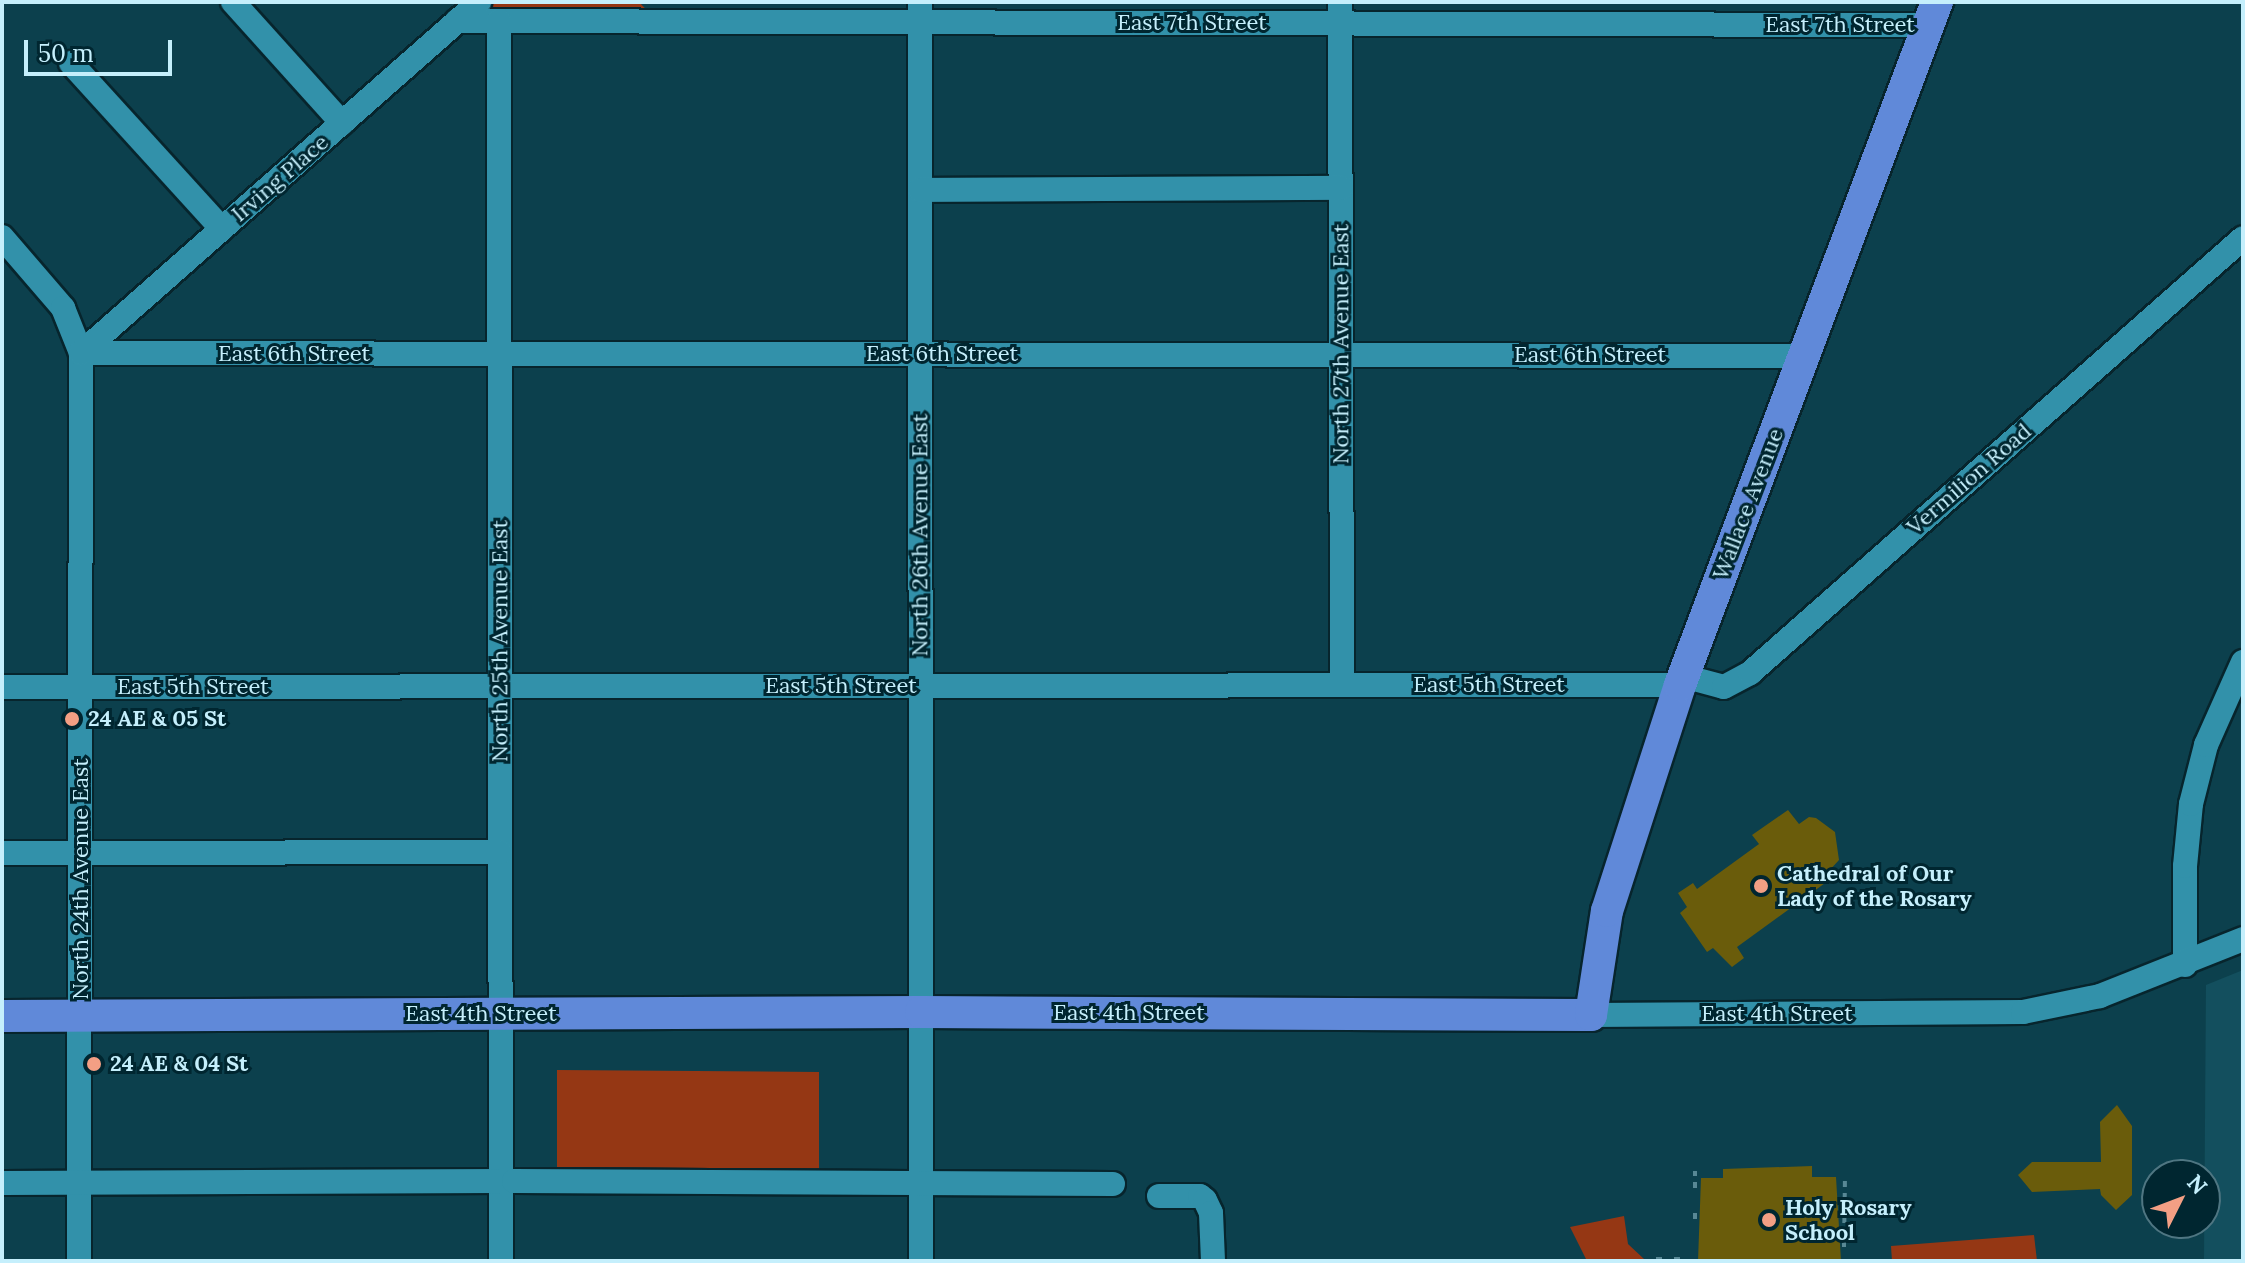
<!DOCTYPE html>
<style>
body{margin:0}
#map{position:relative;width:2245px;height:1263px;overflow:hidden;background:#0c404d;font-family:Lora,serif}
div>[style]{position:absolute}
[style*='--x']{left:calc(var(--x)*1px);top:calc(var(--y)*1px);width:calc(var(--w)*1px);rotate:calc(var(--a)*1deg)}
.built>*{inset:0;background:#134f5e}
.green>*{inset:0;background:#953714}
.building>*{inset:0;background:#6a5c0b}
.path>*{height:4px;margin-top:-2px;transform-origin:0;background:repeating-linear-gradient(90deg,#588895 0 6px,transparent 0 12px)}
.roads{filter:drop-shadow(2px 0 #07252d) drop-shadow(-2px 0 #07252d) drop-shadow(0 2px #07252d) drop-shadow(0 -2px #07252d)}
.minor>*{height:24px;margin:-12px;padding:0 12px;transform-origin:12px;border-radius:12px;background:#3291aa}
.major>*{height:32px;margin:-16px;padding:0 16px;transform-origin:16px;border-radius:16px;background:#6089d9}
.dots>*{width:22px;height:22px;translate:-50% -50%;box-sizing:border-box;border:4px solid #002630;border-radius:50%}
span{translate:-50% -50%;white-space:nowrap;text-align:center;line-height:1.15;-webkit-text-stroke:6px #002630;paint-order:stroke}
.street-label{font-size:22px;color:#c5effc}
.poi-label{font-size:22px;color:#c5effc;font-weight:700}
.left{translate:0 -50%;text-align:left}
.frame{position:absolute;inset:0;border:4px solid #c5effc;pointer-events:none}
.north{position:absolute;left:2141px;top:1159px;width:80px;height:80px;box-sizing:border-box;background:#002630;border:2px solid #4f7682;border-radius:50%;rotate:48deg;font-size:22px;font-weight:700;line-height:32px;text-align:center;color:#c5effc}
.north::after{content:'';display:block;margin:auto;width:28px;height:36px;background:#f39f84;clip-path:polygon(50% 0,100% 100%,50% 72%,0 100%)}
.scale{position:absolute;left:24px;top:40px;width:148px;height:36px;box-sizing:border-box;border:4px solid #c5effc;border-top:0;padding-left:10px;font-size:24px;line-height:28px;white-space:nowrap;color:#c5effc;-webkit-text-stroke:6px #002630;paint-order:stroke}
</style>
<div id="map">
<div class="built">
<div style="clip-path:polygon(2243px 970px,2243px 1261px,2204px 1261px,2206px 985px)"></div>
</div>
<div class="green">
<div style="clip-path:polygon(479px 2px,639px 2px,660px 24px,457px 21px)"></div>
<div style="clip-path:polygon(557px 1070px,819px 1072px,819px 1176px,557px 1175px)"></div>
<div style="clip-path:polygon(1624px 1216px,1628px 1244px,1644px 1259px,1587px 1261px,1570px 1227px)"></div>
<div style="clip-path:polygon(2034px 1235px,2037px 1261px,1892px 1261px,1891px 1246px)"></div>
</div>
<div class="building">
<div style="clip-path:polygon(1788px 810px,1799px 824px,1809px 817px,1816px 818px,1835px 832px,1839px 860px,1828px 872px,1832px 878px,1737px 947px,1744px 958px,1732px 967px,1713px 948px,1707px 952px,1680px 913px,1687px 907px,1678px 893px,1693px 883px,1697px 889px,1759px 844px,1752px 835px)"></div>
<div style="clip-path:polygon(2117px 1105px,2132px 1126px,2132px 1195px,2116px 1210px,2101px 1195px,2100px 1189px,2032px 1192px,2018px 1175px,2032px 1162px,2101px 1162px,2100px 1122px)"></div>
<div style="clip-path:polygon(1812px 1166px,1812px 1177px,1836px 1177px,1841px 1261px,1698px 1261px,1701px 1178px,1723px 1178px,1723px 1169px)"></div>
</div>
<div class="path">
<div style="--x:1695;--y:1188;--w:17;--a:-90"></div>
<div style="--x:1695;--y:1213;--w:11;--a:90"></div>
<div style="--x:1844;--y:1247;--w:71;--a:-89.2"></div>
<div style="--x:1656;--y:1259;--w:10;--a:0"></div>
<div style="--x:1674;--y:1259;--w:8;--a:0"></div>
</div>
<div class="roads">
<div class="minor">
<div style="--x:233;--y:2;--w:163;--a:48"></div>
<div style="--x:920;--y:2;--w:1259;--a:89.95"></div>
<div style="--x:1340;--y:2;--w:683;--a:89.83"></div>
<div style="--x:457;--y:21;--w:1470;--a:0.16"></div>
<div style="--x:499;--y:21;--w:1240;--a:89.91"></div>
<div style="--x:71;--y:63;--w:224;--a:47.7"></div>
<div style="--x:920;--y:190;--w:421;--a:-0.3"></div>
<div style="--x:2;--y:237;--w:94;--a:49.3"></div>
<div style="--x:63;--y:308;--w:48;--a:68.2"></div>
<div style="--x:81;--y:353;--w:908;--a:90.13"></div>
<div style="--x:81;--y:353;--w:1723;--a:0.1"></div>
<div style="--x:81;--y:353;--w:531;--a:-41.41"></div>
<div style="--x:1683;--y:676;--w:42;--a:15"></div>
<div style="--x:1724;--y:687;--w:30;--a:-28"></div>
<div style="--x:1750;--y:673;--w:657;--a:-41.42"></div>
<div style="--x:2;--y:687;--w:1678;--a:-0.07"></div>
<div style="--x:2;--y:853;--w:498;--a:-0.1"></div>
<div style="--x:2185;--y:965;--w:99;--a:-90"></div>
<div style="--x:2185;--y:866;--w:62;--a:-84.5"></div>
<div style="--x:2191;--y:804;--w:61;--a:-75.7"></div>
<div style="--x:2206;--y:745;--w:91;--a:-66"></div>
<div style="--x:1591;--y:1015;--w:432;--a:-0.4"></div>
<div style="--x:2023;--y:1012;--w:79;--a:-11.7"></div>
<div style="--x:2100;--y:996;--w:154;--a:-21.7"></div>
<div style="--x:2;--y:1183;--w:512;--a:-0.22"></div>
<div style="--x:514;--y:1181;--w:599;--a:0.29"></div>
<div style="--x:1159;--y:1196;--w:41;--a:0"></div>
<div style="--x:1200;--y:1196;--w:6;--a:39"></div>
<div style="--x:1205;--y:1200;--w:14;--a:65"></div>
<div style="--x:1211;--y:1213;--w:48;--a:87.6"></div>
</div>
<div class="major">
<div style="--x:2;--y:1016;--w:919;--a:-0.25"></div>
<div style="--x:921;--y:1012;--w:670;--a:0.26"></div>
<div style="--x:1591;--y:1015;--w:105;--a:-81.3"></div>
<div style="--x:1607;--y:911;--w:237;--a:-72.1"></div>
<div style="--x:1680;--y:685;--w:730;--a:-69.38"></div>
</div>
</div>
<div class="dots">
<div style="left:72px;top:719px;background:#f39f84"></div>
<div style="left:1761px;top:886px;background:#f39f84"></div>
<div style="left:94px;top:1064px;background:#f39f84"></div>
<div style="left:1769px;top:1220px;background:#f39f84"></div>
</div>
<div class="street-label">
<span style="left:1192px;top:23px">East 7th Street</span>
<span style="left:1840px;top:25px">East 7th Street</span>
<span style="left:280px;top:178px;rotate:-41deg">Irving Place</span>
<span style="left:1341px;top:344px;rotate:-90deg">North 27th Avenue East</span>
<span style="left:294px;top:354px">East 6th Street</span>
<span style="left:942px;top:354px">East 6th Street</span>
<span style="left:1590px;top:355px">East 6th Street</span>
<span style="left:1969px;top:479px;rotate:-41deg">Vermilion Road</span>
<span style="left:1748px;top:504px;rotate:-69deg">Wallace Avenue</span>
<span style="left:920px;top:535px;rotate:-90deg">North 26th Avenue East</span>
<span style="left:500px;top:641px;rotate:-90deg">North 25th Avenue East</span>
<span style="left:1489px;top:685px">East 5th Street</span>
<span style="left:841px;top:686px">East 5th Street</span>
<span style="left:193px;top:687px">East 5th Street</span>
<span style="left:81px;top:879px;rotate:-90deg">North 24th Avenue East</span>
<span style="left:1129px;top:1013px">East 4th Street</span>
<span style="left:481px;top:1014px">East 4th Street</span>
<span style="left:1777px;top:1014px">East 4th Street</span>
</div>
<div class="poi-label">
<span class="left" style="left:88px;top:719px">24 AE &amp; 05 St</span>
<span class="left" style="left:1777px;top:886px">Cathedral of Our<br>Lady of the Rosary</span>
<span class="left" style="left:110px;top:1064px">24 AE &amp; 04 St</span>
<span class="left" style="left:1785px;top:1220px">Holy Rosary<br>School</span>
</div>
<div class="frame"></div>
<div class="north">N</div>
<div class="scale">50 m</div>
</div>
